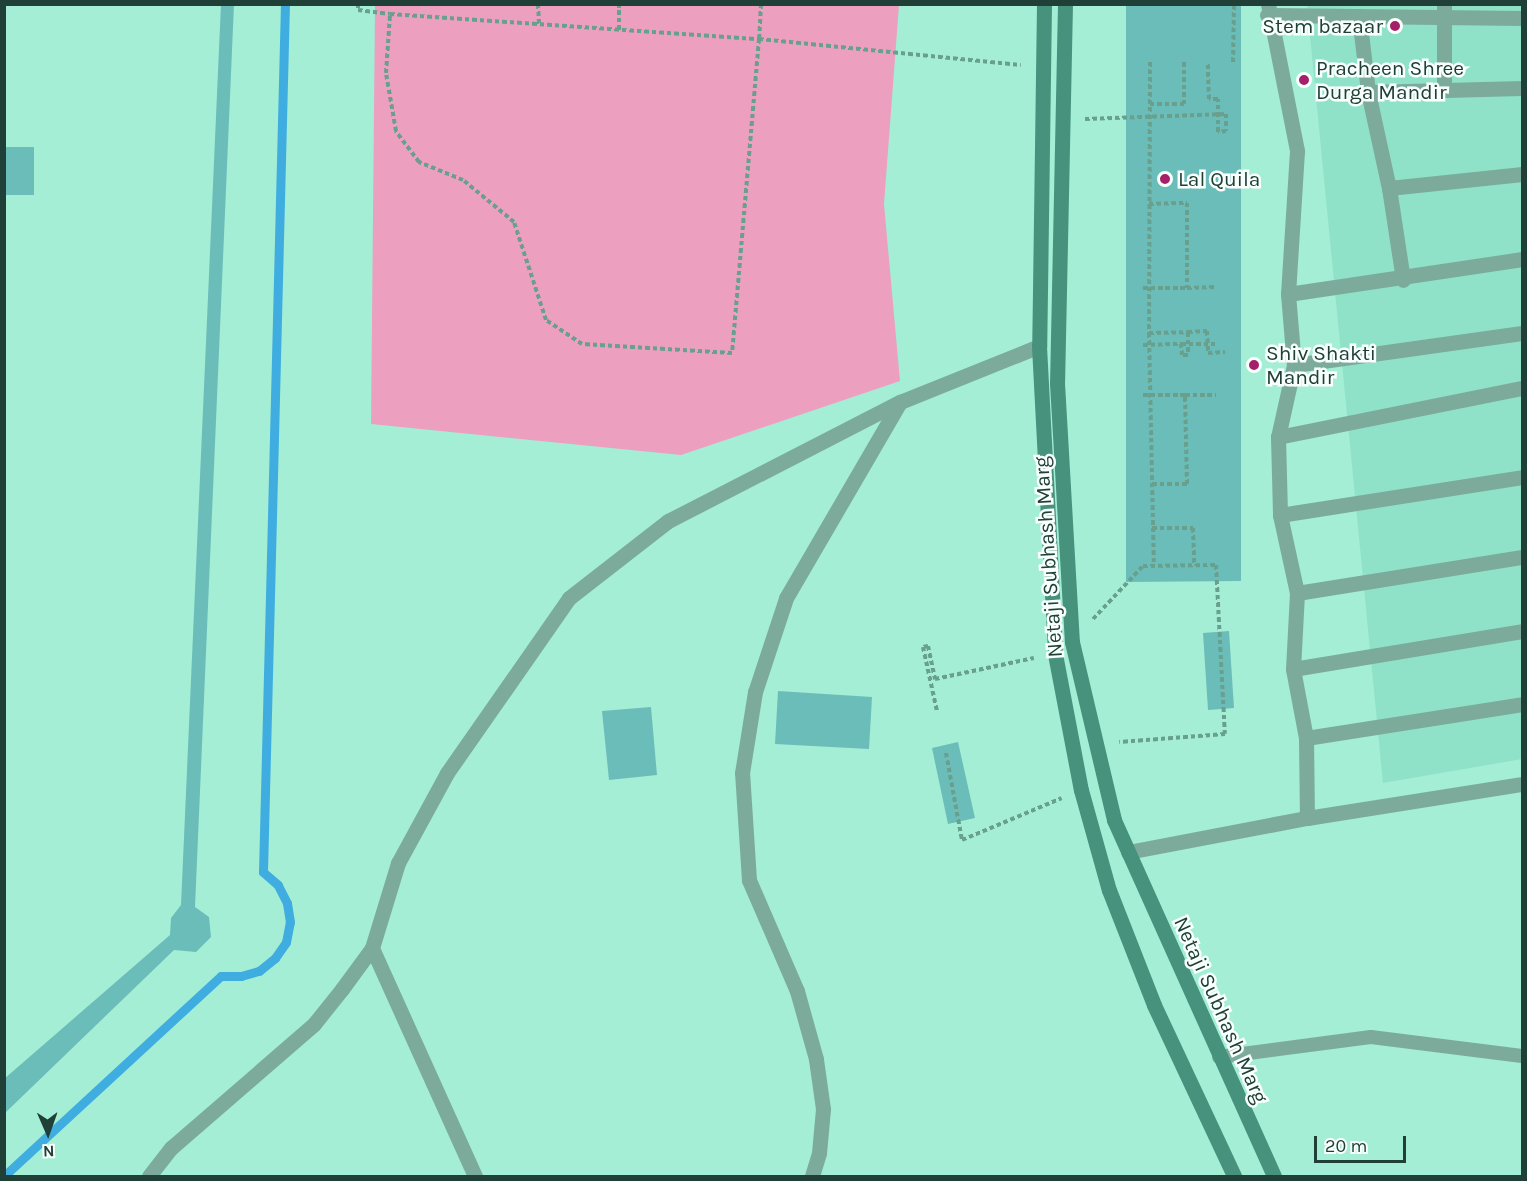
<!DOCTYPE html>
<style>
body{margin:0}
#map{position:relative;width:1527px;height:1181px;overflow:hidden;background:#a4eed6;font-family:Karla,sans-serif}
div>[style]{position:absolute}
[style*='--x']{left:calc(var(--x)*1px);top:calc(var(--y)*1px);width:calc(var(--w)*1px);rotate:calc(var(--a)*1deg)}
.built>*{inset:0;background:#8fe2c8}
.green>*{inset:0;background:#ed9fc0}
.stream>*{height:9px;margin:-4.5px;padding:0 4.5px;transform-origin:4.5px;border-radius:4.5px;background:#40ade0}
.building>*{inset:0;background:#6bbdba}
.path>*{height:4px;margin-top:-2px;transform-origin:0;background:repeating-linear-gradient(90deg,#689f8d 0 4.5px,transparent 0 7.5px)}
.lane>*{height:14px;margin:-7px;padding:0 7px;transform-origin:7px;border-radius:7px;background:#7cab9c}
.street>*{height:15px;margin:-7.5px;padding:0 7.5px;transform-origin:7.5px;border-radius:7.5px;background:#7cab9c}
.secondary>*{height:15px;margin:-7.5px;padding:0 7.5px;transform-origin:7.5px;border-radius:7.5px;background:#46927c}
.dots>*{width:16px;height:16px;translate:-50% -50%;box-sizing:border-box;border:3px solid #f8fffc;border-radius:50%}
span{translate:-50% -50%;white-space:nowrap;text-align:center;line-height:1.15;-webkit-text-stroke:5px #f8fffc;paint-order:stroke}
.poi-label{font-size:21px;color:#203f36}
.right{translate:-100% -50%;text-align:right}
.left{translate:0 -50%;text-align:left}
.street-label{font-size:21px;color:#203f36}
.frame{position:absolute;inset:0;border:6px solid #203f36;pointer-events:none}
.north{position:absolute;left:18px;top:1103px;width:60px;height:60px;-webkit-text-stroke:4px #f8fffc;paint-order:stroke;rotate:178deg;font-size:16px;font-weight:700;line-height:24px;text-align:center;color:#203f36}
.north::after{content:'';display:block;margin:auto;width:21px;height:27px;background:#203f36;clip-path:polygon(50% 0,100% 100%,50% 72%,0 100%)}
.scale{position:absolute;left:1314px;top:1136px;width:92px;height:27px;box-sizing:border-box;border:3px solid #203f36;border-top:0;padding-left:8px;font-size:18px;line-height:21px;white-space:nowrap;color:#203f36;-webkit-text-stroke:4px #f8fffc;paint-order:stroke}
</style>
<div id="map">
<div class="built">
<div style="clip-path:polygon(1307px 5px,1522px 5px,1522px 759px,1383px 783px)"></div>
</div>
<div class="green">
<div style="clip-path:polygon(375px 5px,899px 5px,884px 204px,900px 381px,681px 455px,371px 424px)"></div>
</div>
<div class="stream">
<div style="--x:4;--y:1176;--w:295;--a:-42.7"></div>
<div style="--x:221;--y:976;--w:20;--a:0"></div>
<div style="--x:241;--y:976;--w:19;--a:-16"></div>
<div style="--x:259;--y:971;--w:21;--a:-39"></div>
<div style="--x:275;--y:958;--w:19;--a:-55"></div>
<div style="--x:286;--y:942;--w:20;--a:-79"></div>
<div style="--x:290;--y:922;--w:19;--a:-99"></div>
<div style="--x:287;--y:903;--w:20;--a:-117"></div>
<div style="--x:278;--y:885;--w:20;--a:-139"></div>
<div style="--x:263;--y:872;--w:868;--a:-88.55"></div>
</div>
<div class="building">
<div style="clip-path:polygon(221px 4px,234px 4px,195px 907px,209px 917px,211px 937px,196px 952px,174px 950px,4px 1114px,4px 1079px,170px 935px,171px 918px,181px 905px)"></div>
<div style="clip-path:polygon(1126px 4px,1241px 4px,1241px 581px,1126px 582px)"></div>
<div style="clip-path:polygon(6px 147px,34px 147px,34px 195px,6px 195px)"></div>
<div style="clip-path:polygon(1229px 631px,1234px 708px,1208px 710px,1203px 633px)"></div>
<div style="clip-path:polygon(778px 691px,872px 697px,869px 749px,775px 744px)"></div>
<div style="clip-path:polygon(651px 707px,657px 775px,609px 780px,602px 711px)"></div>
<div style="clip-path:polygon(958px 742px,975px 818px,948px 824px,932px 748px)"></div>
</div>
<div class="path">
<div style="--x:358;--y:4;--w:6;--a:90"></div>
<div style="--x:358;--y:10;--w:32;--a:7"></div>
<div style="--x:538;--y:4;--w:20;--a:87"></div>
<div style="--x:761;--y:4;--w:35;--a:93"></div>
<div style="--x:759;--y:39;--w:315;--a:94.9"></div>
<div style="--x:732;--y:353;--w:150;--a:-176.6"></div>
<div style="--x:582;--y:344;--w:43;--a:-146.3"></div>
<div style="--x:546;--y:320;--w:103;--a:-108.1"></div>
<div style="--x:514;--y:222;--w:66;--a:-140.5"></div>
<div style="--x:463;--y:180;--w:48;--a:-157.8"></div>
<div style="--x:419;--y:162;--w:39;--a:-127"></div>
<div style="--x:396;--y:131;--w:59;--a:-99.8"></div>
<div style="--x:386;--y:73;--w:59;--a:-86.1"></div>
<div style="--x:390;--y:14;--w:370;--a:3.9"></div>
<div style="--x:759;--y:39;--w:263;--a:5.7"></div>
<div style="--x:619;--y:30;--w:26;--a:-90"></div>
<div style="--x:1150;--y:62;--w:271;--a:90.2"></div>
<div style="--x:1149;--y:333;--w:232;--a:88.8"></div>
<div style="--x:1233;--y:62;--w:58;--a:-89"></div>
<div style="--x:1150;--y:104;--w:34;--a:0"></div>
<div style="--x:1184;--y:104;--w:42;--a:-90"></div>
<div style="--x:1085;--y:119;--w:141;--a:-2"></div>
<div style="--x:1226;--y:114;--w:17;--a:90"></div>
<div style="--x:1226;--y:131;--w:8;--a:173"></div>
<div style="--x:1218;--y:132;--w:33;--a:-90"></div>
<div style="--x:1218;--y:99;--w:9;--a:180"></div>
<div style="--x:1209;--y:99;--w:37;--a:-92"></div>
<div style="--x:1149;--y:204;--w:38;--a:-2"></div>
<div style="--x:1187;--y:203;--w:85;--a:90"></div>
<div style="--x:1187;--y:288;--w:29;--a:-2"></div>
<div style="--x:1143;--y:288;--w:44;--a:0"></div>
<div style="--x:1188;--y:332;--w:19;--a:-3"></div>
<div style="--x:1207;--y:331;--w:22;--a:87"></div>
<div style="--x:1208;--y:353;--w:17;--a:-3"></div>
<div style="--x:1149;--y:333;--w:39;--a:-1"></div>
<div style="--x:1188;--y:332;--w:23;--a:90"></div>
<div style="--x:1188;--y:355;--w:6;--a:180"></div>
<div style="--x:1182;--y:355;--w:11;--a:-95"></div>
<div style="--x:1181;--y:344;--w:34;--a:0"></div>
<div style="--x:1143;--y:345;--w:38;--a:-2"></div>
<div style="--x:1143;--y:395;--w:42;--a:0"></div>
<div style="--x:1152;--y:484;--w:35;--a:0"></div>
<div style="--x:1187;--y:484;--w:89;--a:-91.3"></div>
<div style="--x:1185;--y:395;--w:31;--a:0"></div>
<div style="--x:1152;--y:528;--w:41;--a:0"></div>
<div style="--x:1193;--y:528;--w:38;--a:88"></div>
<div style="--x:1093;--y:619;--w:73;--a:-46.7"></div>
<div style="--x:1143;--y:566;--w:73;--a:-0.8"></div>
<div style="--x:1216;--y:565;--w:169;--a:87"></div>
<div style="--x:1225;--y:734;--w:106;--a:175.7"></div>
<div style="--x:928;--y:646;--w:34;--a:78"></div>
<div style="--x:935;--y:679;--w:101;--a:-12"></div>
<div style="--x:928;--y:646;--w:5;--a:169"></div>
<div style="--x:923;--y:647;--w:66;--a:77.7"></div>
<div style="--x:946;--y:753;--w:88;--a:79.6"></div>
<div style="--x:962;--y:840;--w:108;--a:-22.8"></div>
</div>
<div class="lane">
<div style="--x:1219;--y:1057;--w:153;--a:-7.5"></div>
<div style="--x:1371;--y:1037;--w:152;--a:7.2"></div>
</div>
<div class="street">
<div style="--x:1268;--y:4;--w:150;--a:78.8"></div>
<div style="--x:1297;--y:151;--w:143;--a:93.6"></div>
<div style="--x:1288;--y:294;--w:71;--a:85.2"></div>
<div style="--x:1294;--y:365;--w:74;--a:102.5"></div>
<div style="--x:1278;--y:437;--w:78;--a:88.5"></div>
<div style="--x:1280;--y:515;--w:80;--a:77.7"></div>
<div style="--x:1297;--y:593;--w:76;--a:93"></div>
<div style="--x:1293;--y:669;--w:70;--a:79.3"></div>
<div style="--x:1306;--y:738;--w:80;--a:89.3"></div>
<div style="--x:1307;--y:818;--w:218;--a:-9"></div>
<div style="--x:1444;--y:4;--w:85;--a:90"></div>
<div style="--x:1267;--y:15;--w:255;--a:0.7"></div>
<div style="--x:1359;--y:16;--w:77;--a:83.2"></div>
<div style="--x:1368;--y:92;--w:98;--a:77.7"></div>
<div style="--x:1389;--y:188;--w:93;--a:81.3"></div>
<div style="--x:1368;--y:92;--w:154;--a:-1.5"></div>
<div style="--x:1389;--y:188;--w:134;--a:-6"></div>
<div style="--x:1288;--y:294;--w:237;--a:-8.5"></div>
<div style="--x:1294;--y:365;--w:230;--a:-8"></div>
<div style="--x:1278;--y:437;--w:249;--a:-11.4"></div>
<div style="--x:1280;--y:515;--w:245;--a:-8.9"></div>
<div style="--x:1297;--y:593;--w:228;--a:-9.1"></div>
<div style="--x:1293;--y:669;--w:232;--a:-9.4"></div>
<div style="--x:1306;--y:738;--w:219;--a:-8.9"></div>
<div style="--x:1128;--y:852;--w:182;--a:-10.8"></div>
<div style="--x:372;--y:948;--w:250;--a:65.7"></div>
<div style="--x:149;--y:1176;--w:36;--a:-52"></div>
<div style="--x:171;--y:1148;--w:189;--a:-40.9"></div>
<div style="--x:314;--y:1024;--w:45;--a:-51.3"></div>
<div style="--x:342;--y:989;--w:51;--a:-53.8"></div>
<div style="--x:372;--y:948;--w:89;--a:-73"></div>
<div style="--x:398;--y:863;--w:102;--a:-61.4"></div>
<div style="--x:447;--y:773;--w:213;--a:-55.1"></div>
<div style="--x:569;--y:598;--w:125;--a:-37.9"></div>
<div style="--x:668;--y:521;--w:261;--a:-27.2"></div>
<div style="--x:900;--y:402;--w:150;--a:-21.9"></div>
<div style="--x:812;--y:1176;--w:24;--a:-73"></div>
<div style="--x:819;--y:1153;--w:44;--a:-84.8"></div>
<div style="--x:823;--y:1109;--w:50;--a:-98"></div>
<div style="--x:816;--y:1059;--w:71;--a:-105.6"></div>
<div style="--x:797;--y:991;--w:121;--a:-113.4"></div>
<div style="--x:749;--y:880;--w:107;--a:-93.7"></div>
<div style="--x:742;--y:773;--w:82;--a:-80.9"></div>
<div style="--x:755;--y:692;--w:99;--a:-71.7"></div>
<div style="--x:786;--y:598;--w:227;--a:-59.8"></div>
</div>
<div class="secondary">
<div style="--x:1044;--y:4;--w:342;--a:90.8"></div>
<div style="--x:1039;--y:346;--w:308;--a:87"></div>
<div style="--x:1055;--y:654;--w:138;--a:79.2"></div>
<div style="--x:1081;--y:790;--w:104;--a:74.4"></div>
<div style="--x:1109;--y:890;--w:123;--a:68.6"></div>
<div style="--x:1154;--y:1005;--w:189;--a:64.9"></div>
<div style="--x:1065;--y:4;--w:379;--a:91.2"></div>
<div style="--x:1057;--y:383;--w:259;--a:86.7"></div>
<div style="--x:1072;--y:642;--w:183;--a:76.7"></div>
<div style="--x:1114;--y:820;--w:390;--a:65.8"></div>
</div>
<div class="dots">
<div style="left:1395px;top:26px;background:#a51f69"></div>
<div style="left:1304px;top:80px;background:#a51f69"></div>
<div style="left:1165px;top:179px;background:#a51f69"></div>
<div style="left:1254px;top:365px;background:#a51f69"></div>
</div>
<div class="poi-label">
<span class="right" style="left:1383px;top:26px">Stem bazaar</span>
<span class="left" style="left:1316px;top:80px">Pracheen Shree<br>Durga Mandir</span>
<span class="left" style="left:1178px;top:179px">Lal Quila</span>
<span class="left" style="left:1266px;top:365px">Shiv Shakti<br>Mandir</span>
</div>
<div class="street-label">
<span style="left:1048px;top:557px;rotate:-94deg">Netaji Subhash Marg</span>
<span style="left:1221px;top:1010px;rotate:66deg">Netaji Subhash Marg</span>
</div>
<div class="frame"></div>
<div class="north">N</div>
<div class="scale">20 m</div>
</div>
